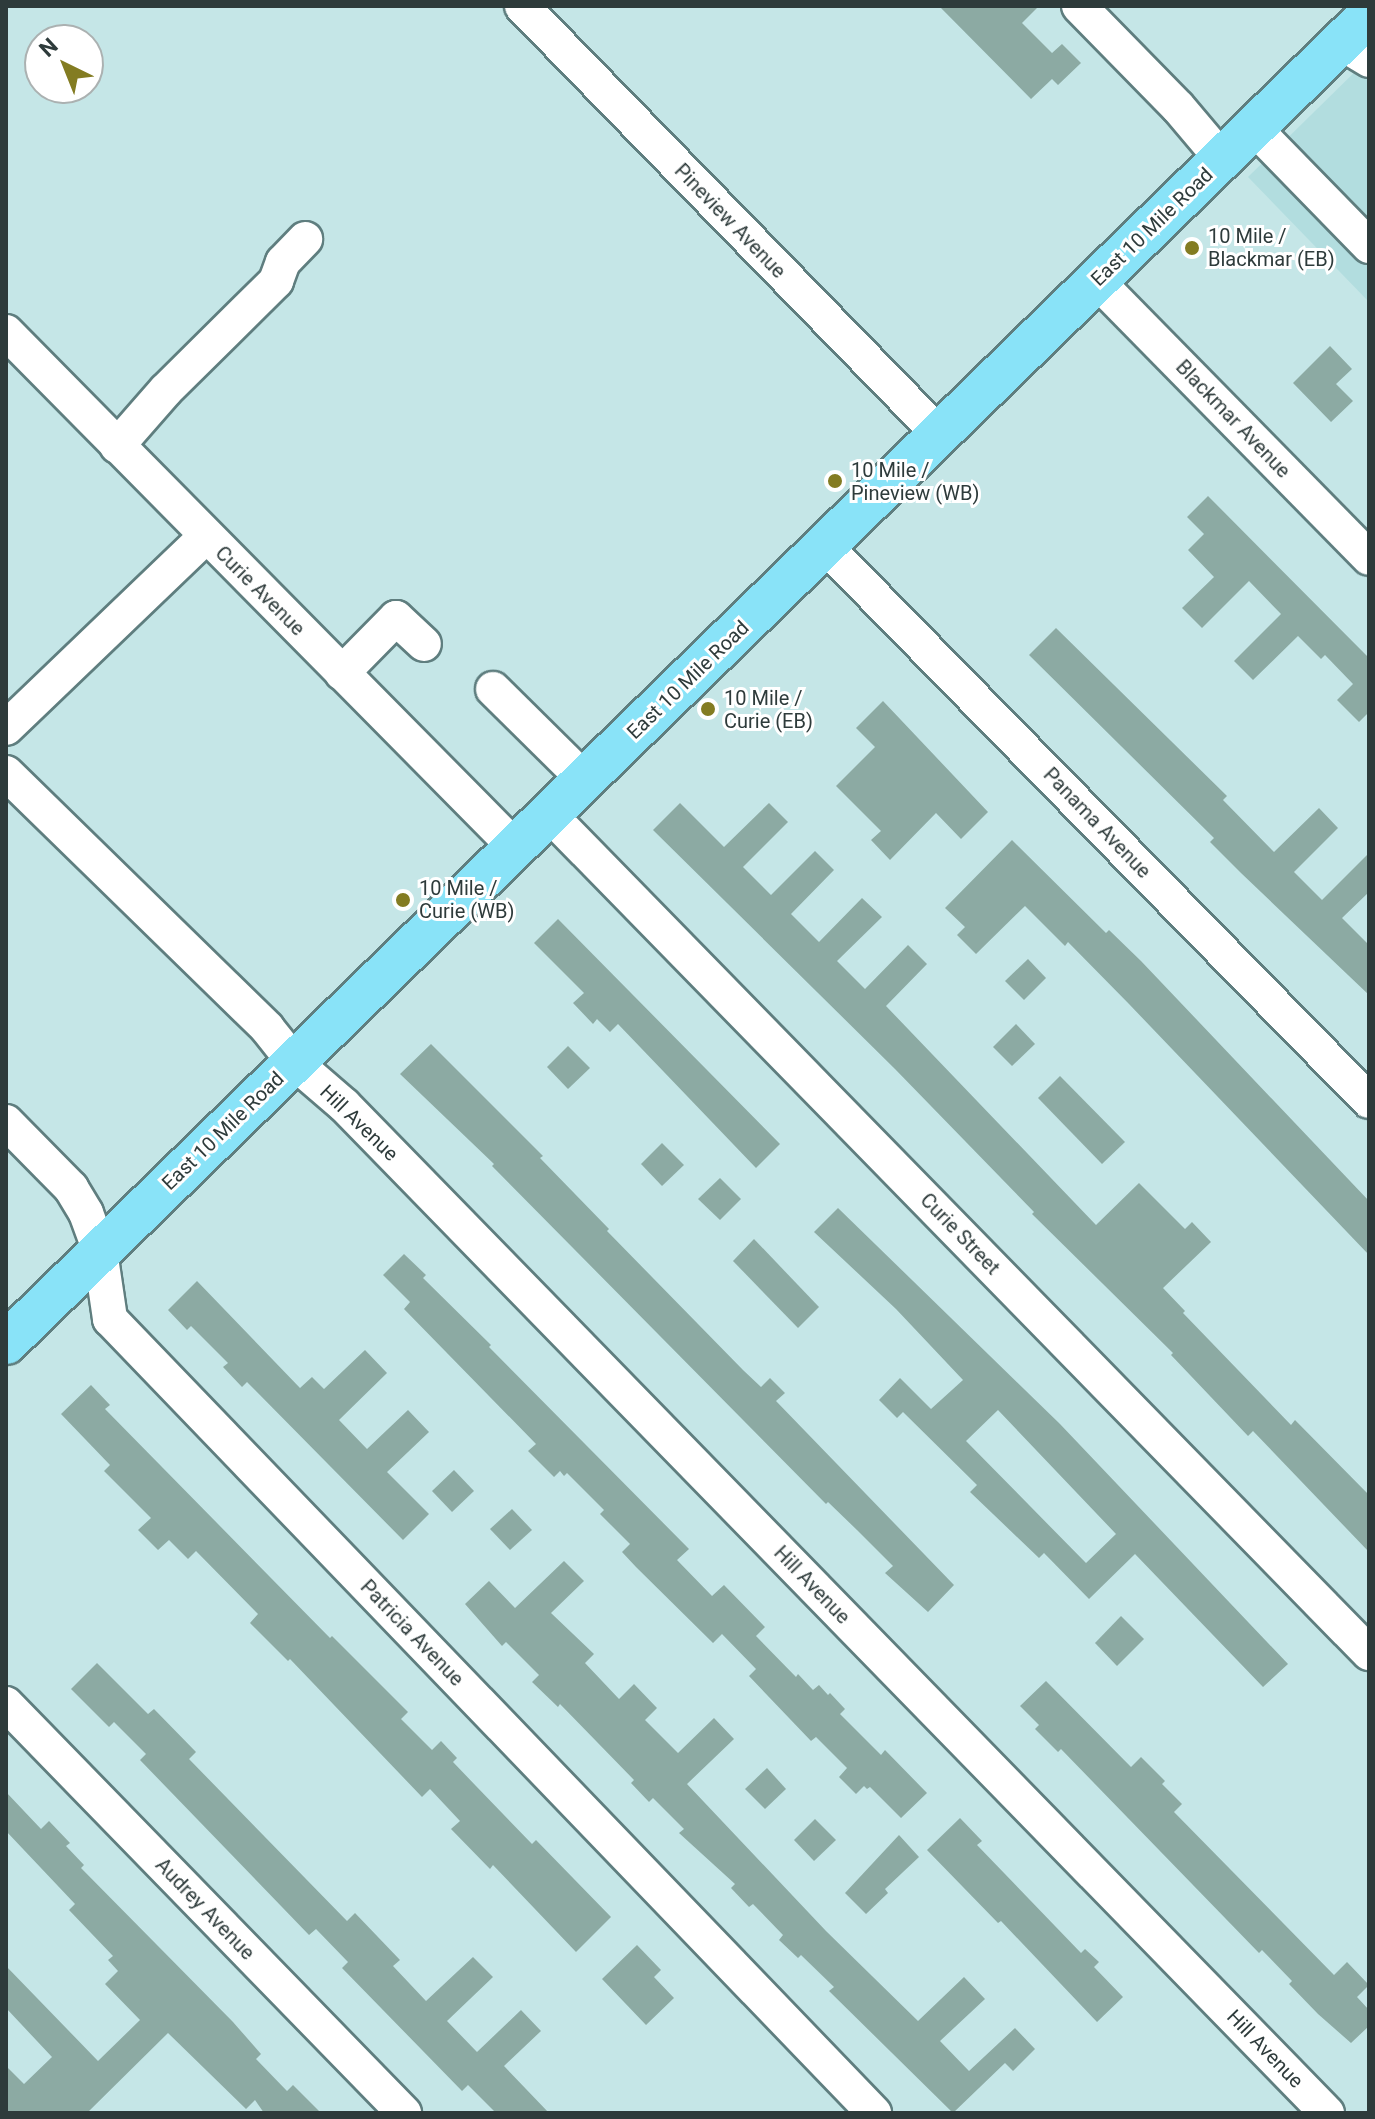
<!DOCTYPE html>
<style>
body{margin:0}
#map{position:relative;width:1375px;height:2119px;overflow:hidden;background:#c5e6e7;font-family:Roboto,sans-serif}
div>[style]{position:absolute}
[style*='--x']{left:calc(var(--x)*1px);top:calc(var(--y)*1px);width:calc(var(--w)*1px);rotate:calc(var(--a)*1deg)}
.built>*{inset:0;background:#b2dddf}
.building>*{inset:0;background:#8caaa3}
.roads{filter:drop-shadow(2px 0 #5f7e7f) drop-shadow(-2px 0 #5f7e7f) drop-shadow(0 2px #5f7e7f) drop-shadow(0 -2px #5f7e7f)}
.minor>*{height:34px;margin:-17px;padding:0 17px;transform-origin:17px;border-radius:17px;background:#fff}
.major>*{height:42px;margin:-21px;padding:0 21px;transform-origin:21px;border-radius:21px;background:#89e3f8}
.dots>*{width:22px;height:22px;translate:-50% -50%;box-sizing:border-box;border:4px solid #fff;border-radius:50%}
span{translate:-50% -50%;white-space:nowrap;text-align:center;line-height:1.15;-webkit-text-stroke:6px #fff;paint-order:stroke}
.street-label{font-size:20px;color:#2e3b3b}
.poi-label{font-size:20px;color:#2e3b3b}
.left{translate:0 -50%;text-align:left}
.frame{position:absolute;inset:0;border:8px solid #2e3b3b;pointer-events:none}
.north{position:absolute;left:24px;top:24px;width:80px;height:80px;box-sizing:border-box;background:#fff;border:2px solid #abb1b1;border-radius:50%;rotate:317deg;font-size:22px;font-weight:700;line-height:32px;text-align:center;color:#2e3b3b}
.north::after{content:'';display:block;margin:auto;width:28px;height:36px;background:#837c22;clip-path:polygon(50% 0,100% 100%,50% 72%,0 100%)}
</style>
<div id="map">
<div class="built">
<div style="clip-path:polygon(1369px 58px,1369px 302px,1248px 177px)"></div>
</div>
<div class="building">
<div style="clip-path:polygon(939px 6px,1039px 6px,1022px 23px,1052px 53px,1062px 44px,1081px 63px,1058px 85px,1052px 79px,1031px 99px)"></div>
<div style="clip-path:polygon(1330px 346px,1352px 369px,1336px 384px,1353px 401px,1331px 422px,1293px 383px)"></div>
<div style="clip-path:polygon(1208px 496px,1369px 658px,1369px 712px,1359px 722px,1337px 700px,1353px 684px,1325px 655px,1321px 659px,1298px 636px,1253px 680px,1234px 661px,1281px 614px,1249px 581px,1202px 628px,1182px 608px,1214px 577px,1188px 550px,1204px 534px,1187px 517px)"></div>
<div style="clip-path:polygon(1056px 628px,1227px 796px,1223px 800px,1274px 852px,1319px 808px,1338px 828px,1294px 872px,1322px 900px,1369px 853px,1369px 892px,1342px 918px,1369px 945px,1369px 995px,1241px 873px,1210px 842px,1214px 838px,1029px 655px)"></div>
<div style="clip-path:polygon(883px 701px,988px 812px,961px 839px,936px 813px,890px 860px,871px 840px,881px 831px,836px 786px,875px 747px,856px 728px)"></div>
<div style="clip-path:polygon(680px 803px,724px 847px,769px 803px,788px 822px,743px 867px,771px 895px,815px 851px,834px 870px,791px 914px,819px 942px,862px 898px,882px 917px,837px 961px,865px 989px,908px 945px,927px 964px,886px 1006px,1096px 1225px,1139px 1183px,1185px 1229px,1192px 1222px,1211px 1242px,1163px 1288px,1185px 1311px,1183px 1313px,1291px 1425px,1295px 1420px,1369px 1495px,1369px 1552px,1253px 1431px,1248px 1436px,1171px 1355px,1173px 1353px,1032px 1214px,1034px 1212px,895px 1069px,653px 830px)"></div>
<div style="clip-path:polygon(1012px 840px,1106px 933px,1109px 930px,1141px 961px,1369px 1201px,1369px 1255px,1129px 1004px,1068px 942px,1065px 946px,1025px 906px,976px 954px,957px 935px,965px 927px,945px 908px)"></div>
<div style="clip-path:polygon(558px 919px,780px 1144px,756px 1168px,618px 1024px,610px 1032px,597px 1019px,593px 1024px,573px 1003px,584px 993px,534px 943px)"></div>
<div style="clip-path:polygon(1028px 959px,1046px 978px,1024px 1000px,1005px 981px)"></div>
<div style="clip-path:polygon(1016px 1024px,1035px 1044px,1012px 1066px,993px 1047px)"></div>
<div style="clip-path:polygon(431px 1044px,543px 1156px,540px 1158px,609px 1229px,607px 1231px,743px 1370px,761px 1387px,770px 1378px,785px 1393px,776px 1401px,954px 1585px,928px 1612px,885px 1573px,893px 1566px,857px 1530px,828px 1502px,826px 1504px,492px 1166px,494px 1164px,400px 1074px)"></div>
<div style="clip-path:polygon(568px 1046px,590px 1068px,568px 1089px,547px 1067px)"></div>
<div style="clip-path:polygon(1060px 1076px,1125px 1142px,1102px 1164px,1038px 1098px)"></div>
<div style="clip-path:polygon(662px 1143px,684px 1165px,662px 1186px,641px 1164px)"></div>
<div style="clip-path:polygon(720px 1178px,741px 1199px,720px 1220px,698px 1199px)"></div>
<div style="clip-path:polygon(evenodd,838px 1208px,1060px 1424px,1288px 1664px,1263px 1687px,1135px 1554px,1089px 1599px,1044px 1553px,1039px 1558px,970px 1492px,977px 1485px,903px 1412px,897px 1418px,879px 1400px,900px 1378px,931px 1409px,963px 1380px,896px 1309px,814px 1232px,838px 1208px,998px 1410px,1116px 1534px,1086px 1563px,966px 1441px,998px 1410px)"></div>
<div style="clip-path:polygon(754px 1239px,819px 1307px,798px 1328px,733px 1261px)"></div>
<div style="clip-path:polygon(404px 1254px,426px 1275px,423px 1278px,491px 1345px,489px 1347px,689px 1549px,677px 1560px,712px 1596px,724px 1585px,765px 1627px,756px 1636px,796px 1677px,798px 1674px,813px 1690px,819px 1685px,828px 1695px,830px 1693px,845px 1709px,840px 1714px,881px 1755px,885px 1750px,927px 1793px,901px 1818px,870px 1787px,867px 1789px,864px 1786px,856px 1794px,839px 1777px,847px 1768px,816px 1737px,811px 1741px,749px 1676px,756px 1669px,722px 1634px,713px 1643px,636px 1567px,622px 1552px,630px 1544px,600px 1514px,604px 1510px,567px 1473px,564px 1476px,560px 1471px,554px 1477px,528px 1451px,536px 1444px,404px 1309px,410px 1302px,383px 1275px)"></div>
<div style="clip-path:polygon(197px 1281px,300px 1388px,312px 1377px,324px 1389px,365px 1350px,387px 1373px,339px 1420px,367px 1449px,408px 1410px,429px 1432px,387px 1472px,429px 1514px,403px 1540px,247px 1382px,242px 1387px,223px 1367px,228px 1363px,191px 1326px,187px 1330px,168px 1310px)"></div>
<div style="clip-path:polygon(91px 1385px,110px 1405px,105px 1409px,330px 1638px,332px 1636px,408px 1712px,401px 1719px,432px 1750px,441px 1741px,457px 1758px,453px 1762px,476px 1786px,532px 1844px,536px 1840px,611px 1917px,576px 1952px,493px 1865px,490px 1869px,451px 1829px,460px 1821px,430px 1789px,422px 1797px,290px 1659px,288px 1661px,250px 1623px,258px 1614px,196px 1551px,188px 1559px,169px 1540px,158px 1550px,138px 1530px,151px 1518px,104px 1471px,110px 1465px,61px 1414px)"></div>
<div style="clip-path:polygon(454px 1470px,474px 1491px,452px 1512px,432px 1491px)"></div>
<div style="clip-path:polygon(512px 1509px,532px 1530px,510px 1550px,490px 1529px)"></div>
<div style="clip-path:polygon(564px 1561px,584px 1581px,551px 1613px,594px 1654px,585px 1663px,619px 1699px,634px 1684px,657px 1708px,645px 1720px,678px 1753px,714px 1718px,734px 1739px,687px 1784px,826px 1931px,918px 2021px,964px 1977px,985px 1999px,940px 2041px,969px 2071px,1015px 2028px,1035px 2049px,1013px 2071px,1005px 2063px,953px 2113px,829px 1991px,834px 1987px,801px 1955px,798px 1958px,779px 1940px,783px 1935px,753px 1904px,749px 1907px,731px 1888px,735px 1884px,679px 1833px,684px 1829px,653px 1798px,649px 1802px,631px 1783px,634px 1780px,560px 1704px,558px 1707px,532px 1682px,539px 1675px,506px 1642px,502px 1646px,465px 1604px,489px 1581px,515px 1608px)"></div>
<div style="clip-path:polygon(1121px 1616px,1144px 1639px,1117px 1666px,1095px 1643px)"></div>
<div style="clip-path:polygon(97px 1663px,148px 1714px,154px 1709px,196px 1752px,189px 1759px,347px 1921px,355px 1913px,400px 1960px,393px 1966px,426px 2001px,473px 1957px,493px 1977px,447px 2021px,477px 2052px,521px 2010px,541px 2031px,504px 2066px,549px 2113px,496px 2113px,468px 2085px,462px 2091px,342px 1968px,348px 1962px,316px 1929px,309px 1935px,140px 1760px,146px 1754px,114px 1722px,109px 1727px,71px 1689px)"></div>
<div style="clip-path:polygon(1046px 1681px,1131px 1767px,1141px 1757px,1165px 1781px,1162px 1784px,1182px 1804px,1174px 1812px,1334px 1975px,1347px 1962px,1369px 1985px,1357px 1997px,1369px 2010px,1369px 2026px,1351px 2043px,1318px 2014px,1289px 1984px,1292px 1981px,1262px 1950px,1259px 1953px,1061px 1749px,1058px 1752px,1035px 1729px,1039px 1725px,1020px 1706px)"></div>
<div style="clip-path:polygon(767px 1768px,786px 1789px,765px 1809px,745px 1789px)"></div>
<div style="clip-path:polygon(6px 1792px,41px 1829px,49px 1821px,70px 1843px,66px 1846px,84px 1865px,81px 1868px,233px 2022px,261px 2054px,256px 2059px,287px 2091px,293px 2085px,321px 2113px,264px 2113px,255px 2100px,246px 2109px,168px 2033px,87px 2113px,6px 2113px,6px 2066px,24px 2084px,52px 2057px,6px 2008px,6px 1966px,98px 2061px,140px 2020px,105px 1984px,118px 1971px,108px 1960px,113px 1956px,69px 1910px,75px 1904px,6px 1831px)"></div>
<div style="clip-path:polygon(960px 1818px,982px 1841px,977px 1845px,1081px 1953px,1085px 1949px,1099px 1962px,1094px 1967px,1123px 1997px,1097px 2022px,1001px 1921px,998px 1923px,927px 1850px)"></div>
<div style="clip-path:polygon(815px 1819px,836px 1840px,814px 1861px,794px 1840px)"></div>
<div style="clip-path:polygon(899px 1835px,919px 1857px,885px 1889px,888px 1893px,866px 1914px,845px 1893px)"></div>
<div style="clip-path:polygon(637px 1945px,661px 1970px,654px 1977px,674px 1998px,646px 2025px,602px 1979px)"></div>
</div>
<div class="roads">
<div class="minor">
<div style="--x:522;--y:6;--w:599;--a:45.74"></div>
<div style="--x:1079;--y:6;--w:141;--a:45.6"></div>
<div style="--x:1178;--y:107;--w:68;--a:49.8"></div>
<div style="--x:1341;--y:43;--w:33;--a:31"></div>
<div style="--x:1254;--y:128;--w:165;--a:45.7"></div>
<div style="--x:1097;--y:281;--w:388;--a:45.5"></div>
<div style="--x:6;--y:332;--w:726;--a:45.34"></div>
<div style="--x:117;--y:446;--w:74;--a:-48.8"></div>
<div style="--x:166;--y:390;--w:155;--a:-44.7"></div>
<div style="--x:276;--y:281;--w:20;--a:-70"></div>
<div style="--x:283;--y:262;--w:32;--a:-46"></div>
<div style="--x:825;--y:546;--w:777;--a:45.57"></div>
<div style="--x:342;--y:673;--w:77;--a:-45.5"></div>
<div style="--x:396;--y:618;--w:38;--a:43"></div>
<div style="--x:493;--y:689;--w:129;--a:44.7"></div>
<div style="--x:6;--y:728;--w:277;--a:-43.8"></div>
<div style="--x:6;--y:773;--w:365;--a:44.3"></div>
<div style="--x:267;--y:1028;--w:43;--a:51.5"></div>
<div style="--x:294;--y:1062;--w:66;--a:40.7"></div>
<div style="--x:344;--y:1105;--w:1408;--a:45.72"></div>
<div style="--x:550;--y:815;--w:1172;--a:45.66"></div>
<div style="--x:6;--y:1122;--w:93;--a:45.4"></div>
<div style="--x:71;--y:1188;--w:29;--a:59"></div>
<div style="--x:86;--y:1213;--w:40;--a:69.8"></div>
<div style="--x:100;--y:1251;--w:69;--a:81.6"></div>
<div style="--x:110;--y:1319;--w:1102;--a:46.1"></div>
<div style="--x:6;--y:1704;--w:571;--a:45.78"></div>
</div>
<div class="major">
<div style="--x:6;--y:1343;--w:1903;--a:-44.25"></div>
</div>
</div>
<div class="dots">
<div style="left:1192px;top:248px;background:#837c22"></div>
<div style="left:835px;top:481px;background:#837c22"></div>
<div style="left:708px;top:709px;background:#837c22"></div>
<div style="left:403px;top:900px;background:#837c22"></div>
</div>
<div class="street-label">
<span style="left:730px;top:221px;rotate:46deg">Pineview Avenue</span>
<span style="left:1152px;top:227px;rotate:-44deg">East 10 Mile Road</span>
<span style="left:1233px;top:419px;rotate:46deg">Blackmar Avenue</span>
<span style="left:260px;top:591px;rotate:45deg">Curie Avenue</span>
<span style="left:688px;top:680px;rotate:-44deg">East 10 Mile Road</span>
<span style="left:1097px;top:823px;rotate:46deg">Panama Avenue</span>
<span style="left:359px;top:1123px;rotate:44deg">Hill Avenue</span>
<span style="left:223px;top:1131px;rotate:-44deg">East 10 Mile Road</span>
<span style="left:960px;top:1234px;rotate:46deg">Curie Street</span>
<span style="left:812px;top:1585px;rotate:46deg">Hill Avenue</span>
<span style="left:412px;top:1633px;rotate:46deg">Patricia Avenue</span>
<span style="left:205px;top:1909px;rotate:46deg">Audrey Avenue</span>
<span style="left:1265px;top:2049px;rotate:46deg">Hill Avenue</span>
</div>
<div class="poi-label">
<span class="left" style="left:1208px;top:248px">10 Mile /<br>Blackmar (EB)</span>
<span class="left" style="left:851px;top:482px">10 Mile /<br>Pineview (WB)</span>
<span class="left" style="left:724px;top:710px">10 Mile /<br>Curie (EB)</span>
<span class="left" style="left:419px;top:900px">10 Mile /<br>Curie (WB)</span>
</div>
<div class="frame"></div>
<div class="north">N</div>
</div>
